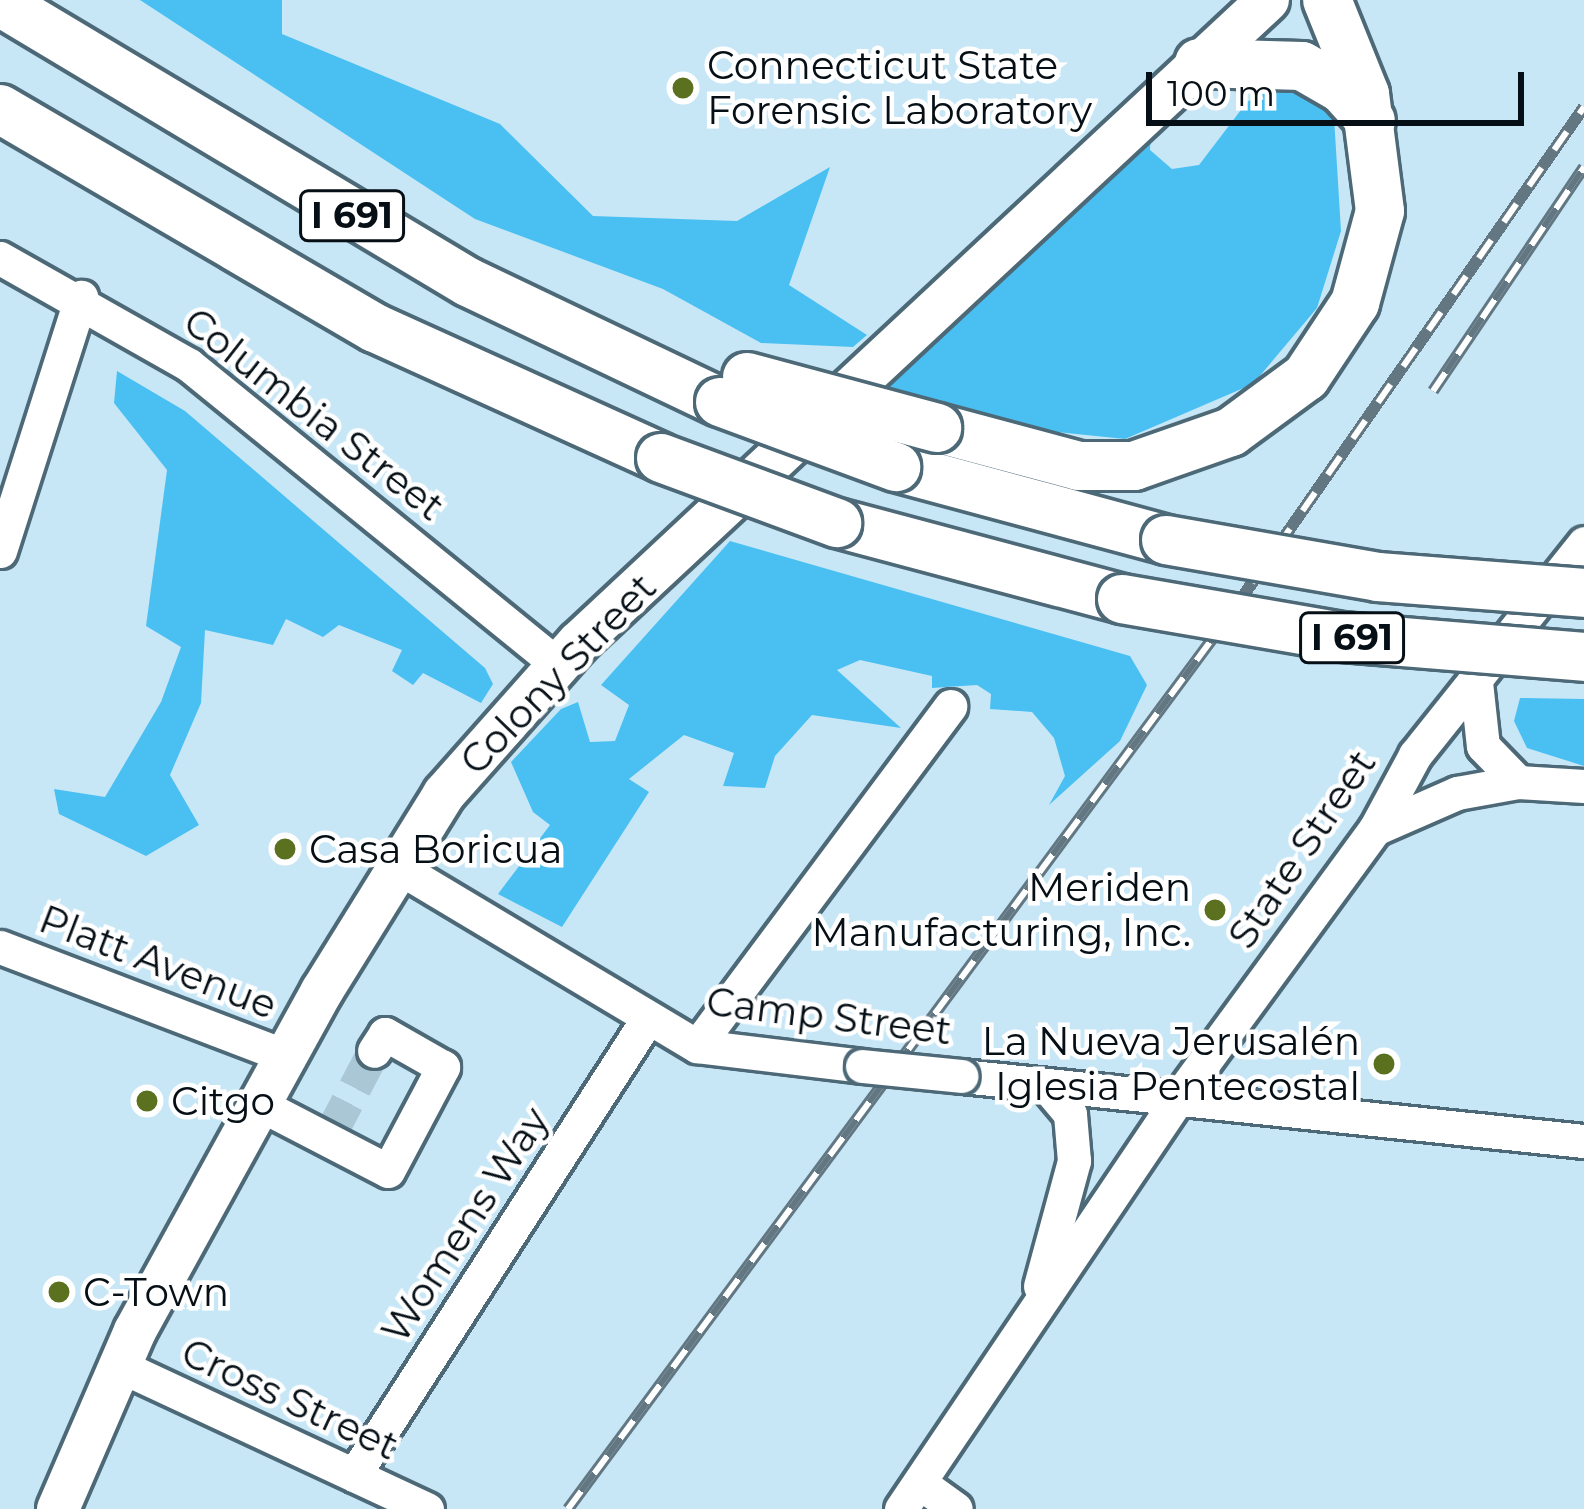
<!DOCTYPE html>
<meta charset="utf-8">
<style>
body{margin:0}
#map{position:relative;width:1584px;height:1509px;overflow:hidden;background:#c7e7f7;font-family:Montserrat,sans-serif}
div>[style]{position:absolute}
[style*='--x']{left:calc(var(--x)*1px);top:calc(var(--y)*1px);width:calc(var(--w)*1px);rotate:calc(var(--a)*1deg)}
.forest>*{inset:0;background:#4ac0f2}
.minor-tunnel>*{height:33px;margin-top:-16.5px;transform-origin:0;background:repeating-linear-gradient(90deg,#aac7d5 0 33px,transparent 0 49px)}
.roads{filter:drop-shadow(3px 0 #4d6977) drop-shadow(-3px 0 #4d6977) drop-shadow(0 3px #4d6977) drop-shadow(0 -3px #4d6977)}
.minor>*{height:33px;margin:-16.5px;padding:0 16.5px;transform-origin:16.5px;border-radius:16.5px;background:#fff}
.major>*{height:42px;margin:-21px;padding:0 21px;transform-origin:21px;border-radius:21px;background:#fff}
.highway>*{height:48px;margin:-24px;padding:0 24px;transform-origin:24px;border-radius:24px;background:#fff}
.rail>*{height:12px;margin-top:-6px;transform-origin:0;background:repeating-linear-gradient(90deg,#fff 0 22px,#627782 0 44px);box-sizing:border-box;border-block:3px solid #627782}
.bridges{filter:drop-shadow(3px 0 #4d6977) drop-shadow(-3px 0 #4d6977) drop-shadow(0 3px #4d6977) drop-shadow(0 -3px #4d6977)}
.minor-bridge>*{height:33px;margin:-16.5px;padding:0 16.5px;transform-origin:16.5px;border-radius:16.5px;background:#fff}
.highway-bridge>*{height:48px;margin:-24px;padding:0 24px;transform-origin:24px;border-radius:24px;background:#fff}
.dots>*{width:33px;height:33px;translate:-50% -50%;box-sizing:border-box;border:6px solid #fff;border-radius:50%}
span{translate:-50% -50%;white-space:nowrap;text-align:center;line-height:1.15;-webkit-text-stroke:9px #fff;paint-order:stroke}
.shield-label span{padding:3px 9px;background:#fff;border:3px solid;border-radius:9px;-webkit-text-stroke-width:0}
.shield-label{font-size:36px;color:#050f15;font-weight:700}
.poi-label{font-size:39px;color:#050f15}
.left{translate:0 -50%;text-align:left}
.right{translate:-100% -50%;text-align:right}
.street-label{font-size:39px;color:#050f15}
.scale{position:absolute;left:1146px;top:72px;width:378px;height:54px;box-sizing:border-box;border:6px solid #050f15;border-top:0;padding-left:15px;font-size:36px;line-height:42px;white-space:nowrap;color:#050f15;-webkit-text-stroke:9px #fff;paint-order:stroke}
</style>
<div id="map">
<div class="forest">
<div style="clip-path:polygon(140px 0,282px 0,282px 34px,500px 124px,593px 216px,737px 221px,830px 167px,789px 285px,867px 335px,853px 347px,761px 343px,663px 289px,475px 219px)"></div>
<div style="clip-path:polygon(1280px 82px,1314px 95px,1334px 117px,1341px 231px,1317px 308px,1253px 384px,1125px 439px,1018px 428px,881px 394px,1151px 132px,1150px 150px,1172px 169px,1199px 165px,1247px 102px)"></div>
<div style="clip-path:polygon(117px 371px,185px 411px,485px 668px,493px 684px,481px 703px,423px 673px,413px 685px,392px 671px,402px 650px,339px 625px,323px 637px,286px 619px,273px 645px,205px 630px,201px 703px,170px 775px,199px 825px,146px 856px,59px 814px,54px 789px,105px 797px,161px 702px,181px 647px,146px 626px,167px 470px,114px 403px)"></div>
<div style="clip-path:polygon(730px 541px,1130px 656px,1147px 685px,1120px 741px,1049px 805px,1065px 776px,1054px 738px,1032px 712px,990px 709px,991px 694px,977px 685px,932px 688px,932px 676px,860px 660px,837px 670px,901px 728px,812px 715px,775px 756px,765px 788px,723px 786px,734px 753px,684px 735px,629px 779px,649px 792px,562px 927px,498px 894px,550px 825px,533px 812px,511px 762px,561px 709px,578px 702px,590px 742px,615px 741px,629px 705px,601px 685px)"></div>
<div style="clip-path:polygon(1520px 698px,1584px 699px,1584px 766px,1527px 748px,1514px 721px)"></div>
</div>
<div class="minor-tunnel">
<div style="--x:332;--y:1131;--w:90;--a:-62.3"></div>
</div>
<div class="roads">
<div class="minor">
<div style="--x:0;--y:258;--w:217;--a:29.5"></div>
<div style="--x:189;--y:365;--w:474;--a:39.1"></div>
<div style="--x:0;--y:551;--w:267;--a:-72.3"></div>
<div style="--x:1476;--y:682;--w:64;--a:83.8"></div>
<div style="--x:1483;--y:746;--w:50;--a:45.8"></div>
<div style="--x:1375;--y:829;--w:90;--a:-23.7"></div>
<div style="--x:1457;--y:793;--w:62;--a:-10.2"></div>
<div style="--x:1518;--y:782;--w:66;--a:3.5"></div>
<div style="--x:396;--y:866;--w:351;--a:30.9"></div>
<div style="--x:697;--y:1046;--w:166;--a:6.9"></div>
<div style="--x:0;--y:947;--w:305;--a:20.9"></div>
<div style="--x:697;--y:1046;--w:424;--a:-53.3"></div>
<div style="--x:962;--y:1076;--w:625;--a:5.97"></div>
<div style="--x:259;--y:1104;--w:145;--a:27.4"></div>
<div style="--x:388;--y:1171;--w:118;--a:-62.1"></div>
<div style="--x:443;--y:1067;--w:67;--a:-150.4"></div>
<div style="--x:385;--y:1034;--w:20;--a:123"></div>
<div style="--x:1040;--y:1286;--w:130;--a:-74.8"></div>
<div style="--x:1074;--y:1161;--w:47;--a:-94.9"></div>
<div style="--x:1070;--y:1114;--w:38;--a:-130"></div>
<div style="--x:118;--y:1365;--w:341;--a:25"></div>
<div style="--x:354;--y:1475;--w:540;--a:-57.25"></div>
<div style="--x:920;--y:1483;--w:44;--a:35.8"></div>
<div style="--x:901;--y:1509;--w:496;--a:-56"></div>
<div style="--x:1178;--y:1098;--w:333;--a:-53.8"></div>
<div style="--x:1375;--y:829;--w:84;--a:-61.6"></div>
<div style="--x:1415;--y:755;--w:271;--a:-51.4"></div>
</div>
<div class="major">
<div style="--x:58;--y:1509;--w:194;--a:-66.6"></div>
<div style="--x:135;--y:1331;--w:388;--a:-61.2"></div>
<div style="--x:322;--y:991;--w:232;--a:-58.2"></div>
<div style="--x:444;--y:794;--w:202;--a:-48.4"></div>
<div style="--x:578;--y:643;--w:943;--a:-42.98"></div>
</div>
<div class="highway">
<div style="--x:0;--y:2;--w:545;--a:30.89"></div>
<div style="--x:468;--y:282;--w:279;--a:25.5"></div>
<div style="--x:1199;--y:63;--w:103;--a:1.7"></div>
<div style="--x:1302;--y:66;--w:46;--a:29.9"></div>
<div style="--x:1342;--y:89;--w:43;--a:47.8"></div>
<div style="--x:0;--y:109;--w:434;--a:30.3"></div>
<div style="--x:375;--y:328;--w:314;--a:24.4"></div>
<div style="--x:937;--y:428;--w:147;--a:15"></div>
<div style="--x:1079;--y:466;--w:55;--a:0"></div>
<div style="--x:1134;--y:466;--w:103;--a:-19.3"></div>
<div style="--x:1231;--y:432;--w:93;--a:-36.3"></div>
<div style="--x:1306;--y:377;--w:89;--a:-56.5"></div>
<div style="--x:1355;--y:303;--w:95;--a:-74.8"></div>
<div style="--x:1380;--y:211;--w:118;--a:-97.3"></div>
<div style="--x:1365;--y:94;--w:101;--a:-112"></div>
<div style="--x:896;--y:467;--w:280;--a:15.1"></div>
<div style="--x:837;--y:523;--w:295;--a:14.9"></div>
</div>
</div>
<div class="rail">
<div style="--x:1433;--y:391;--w:270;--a:-56"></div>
<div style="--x:568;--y:1509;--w:1107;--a:-53.48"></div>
<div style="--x:1227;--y:619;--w:624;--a:-55.11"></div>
</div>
<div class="bridges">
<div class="minor-bridge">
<div style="--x:862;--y:1066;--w:100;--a:5.7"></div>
</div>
<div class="highway-bridge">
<div style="--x:747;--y:377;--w:197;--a:15"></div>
<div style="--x:720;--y:402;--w:188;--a:20.3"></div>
<div style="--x:661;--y:458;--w:188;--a:20.3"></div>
<div style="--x:1166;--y:540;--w:215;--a:9.9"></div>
<div style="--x:1378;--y:577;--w:207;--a:4.4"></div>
<div style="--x:1122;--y:599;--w:223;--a:9.8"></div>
<div style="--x:1342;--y:637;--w:243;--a:4.7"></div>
</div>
</div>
<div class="dots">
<div style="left:683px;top:88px;background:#5c7120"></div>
<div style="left:285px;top:849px;background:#5c7120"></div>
<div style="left:1215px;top:910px;background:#5c7120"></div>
<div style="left:1384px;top:1064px;background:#5c7120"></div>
<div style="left:147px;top:1101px;background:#5c7120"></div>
<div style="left:59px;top:1292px;background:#5c7120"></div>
</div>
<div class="shield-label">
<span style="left:352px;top:216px">I 691</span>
<span style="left:1352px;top:638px">I 691</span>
</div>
<div class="poi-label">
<span class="left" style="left:707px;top:88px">Connecticut State<br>Forensic Laboratory</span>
<span class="left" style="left:309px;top:849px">Casa Boricua</span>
<span class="right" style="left:1191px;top:910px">Meriden<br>Manufacturing, Inc.</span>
<span class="right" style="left:1360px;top:1064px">La Nueva Jerusalén<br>Iglesia Pentecostal</span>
<span class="left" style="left:171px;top:1101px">Citgo</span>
<span class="left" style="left:83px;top:1292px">C-Town</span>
</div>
<div class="street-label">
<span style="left:314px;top:414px;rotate:38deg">Columbia Street</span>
<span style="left:558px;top:674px;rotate:-46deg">Colony Street</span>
<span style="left:1302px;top:849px;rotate:-56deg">State Street</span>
<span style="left:158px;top:962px;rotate:21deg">Platt Avenue</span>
<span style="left:829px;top:1016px;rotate:7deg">Camp Street</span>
<span style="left:465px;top:1225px;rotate:-57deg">Womens Way</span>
<span style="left:290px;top:1399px;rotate:25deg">Cross Street</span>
</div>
<div class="scale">100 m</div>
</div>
